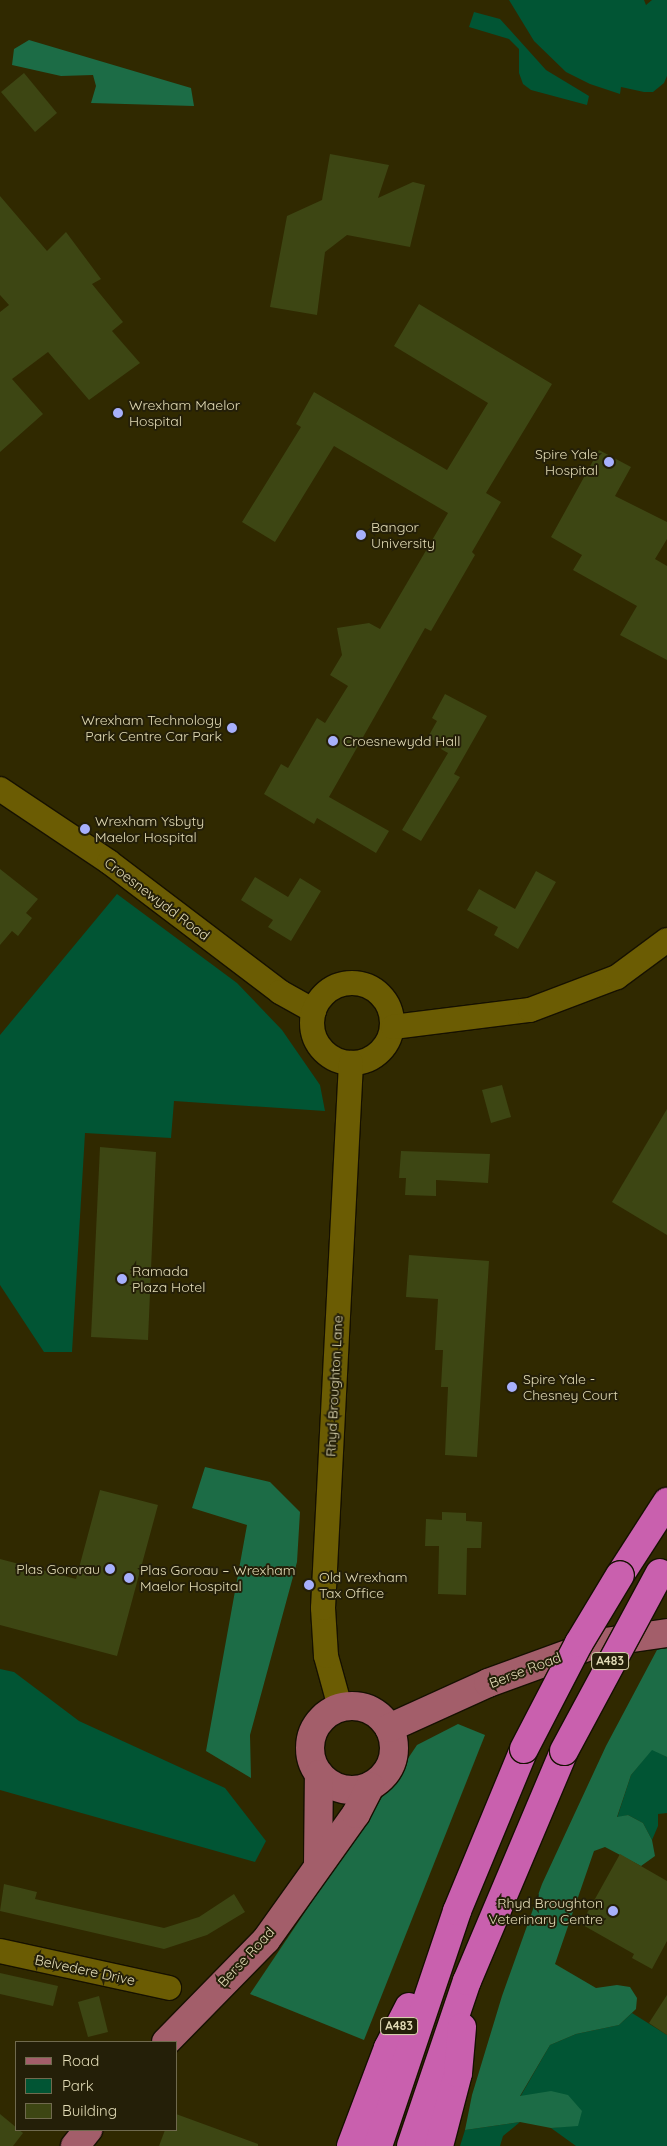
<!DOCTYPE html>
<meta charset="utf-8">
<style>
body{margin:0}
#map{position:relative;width:667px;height:2146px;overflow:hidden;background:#302900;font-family:Quicksand,sans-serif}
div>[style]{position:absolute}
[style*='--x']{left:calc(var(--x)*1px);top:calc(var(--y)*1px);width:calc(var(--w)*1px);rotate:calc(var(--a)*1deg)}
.green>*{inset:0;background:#015534}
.forest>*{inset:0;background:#1c6c46}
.building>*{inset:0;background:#3d4613}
.roads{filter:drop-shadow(1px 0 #161100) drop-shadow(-1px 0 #161100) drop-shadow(0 1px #161100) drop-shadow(0 -1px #161100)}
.minor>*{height:24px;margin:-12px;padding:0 12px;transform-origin:12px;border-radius:12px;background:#6b5c03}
.minor>.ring{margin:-12px;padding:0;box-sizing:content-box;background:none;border:24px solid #6b5c03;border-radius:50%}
.major>*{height:28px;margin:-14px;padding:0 14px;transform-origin:14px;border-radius:14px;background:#a35e6a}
.major>.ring{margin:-14px;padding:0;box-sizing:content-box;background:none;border:28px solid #a35e6a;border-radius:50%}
.highway>*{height:28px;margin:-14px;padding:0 14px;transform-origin:14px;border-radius:14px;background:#c960ae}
.bridges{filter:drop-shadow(1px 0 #161100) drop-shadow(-1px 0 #161100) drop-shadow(0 1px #161100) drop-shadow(0 -1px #161100)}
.highway-bridge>*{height:28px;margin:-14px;padding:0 14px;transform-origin:14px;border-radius:14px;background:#c960ae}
.dots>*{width:14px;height:14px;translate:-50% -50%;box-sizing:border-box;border:2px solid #241f08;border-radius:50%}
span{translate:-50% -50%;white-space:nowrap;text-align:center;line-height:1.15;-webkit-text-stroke:4px #241f08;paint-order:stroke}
.shield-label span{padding:1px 4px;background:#241f08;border:1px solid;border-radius:4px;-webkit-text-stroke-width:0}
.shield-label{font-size:12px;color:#e2dbb6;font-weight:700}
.poi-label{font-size:14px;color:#e2dbb6}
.left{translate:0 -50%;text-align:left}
.right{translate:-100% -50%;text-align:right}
.street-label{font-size:14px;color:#e2dbb6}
.legend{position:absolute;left:15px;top:2041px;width:162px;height:90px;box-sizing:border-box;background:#241f08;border:1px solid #706a4e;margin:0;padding:6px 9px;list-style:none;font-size:15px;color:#e2dbb6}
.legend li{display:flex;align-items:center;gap:10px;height:25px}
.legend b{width:25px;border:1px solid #706a4e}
</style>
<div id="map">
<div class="green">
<div style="clip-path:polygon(509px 0,644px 0,646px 5px,652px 0,667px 0,667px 76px,664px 83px,653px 92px,644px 92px,621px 87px,620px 94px,590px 84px,566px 72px,534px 41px)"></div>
<div style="clip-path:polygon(474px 12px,500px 19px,546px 70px,589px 96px,587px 105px,531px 90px,523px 84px,519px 73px,519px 49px,509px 39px,469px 27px)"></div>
<div style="clip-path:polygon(117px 894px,237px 983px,282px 1030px,320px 1085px,325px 1111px,174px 1101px,171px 1138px,85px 1133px,72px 1352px,44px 1352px,0 1285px,0 1035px)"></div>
<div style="clip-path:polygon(0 1669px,14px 1672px,79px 1721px,225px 1788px,266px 1841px,255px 1862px,0 1790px)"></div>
<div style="clip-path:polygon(652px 1749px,667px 1757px,667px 1813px,658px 1814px,658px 1826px,652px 1840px,643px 1823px,628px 1815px,617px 1818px,631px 1775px)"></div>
<div style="clip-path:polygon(632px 2013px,667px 2035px,667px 2146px,576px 2146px,551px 2128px,578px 2125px,520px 2097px,550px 2045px,576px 2034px,619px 2025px)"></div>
<div style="clip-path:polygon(520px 2122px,503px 2136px,500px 2146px,460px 2146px,465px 2130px)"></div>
</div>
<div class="forest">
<div style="clip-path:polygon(29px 40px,191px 88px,194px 106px,91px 103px,96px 86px,93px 75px,61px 76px,12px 65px,14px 49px)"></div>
<div style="clip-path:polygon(205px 1467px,270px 1482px,300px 1512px,297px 1562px,250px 1735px,251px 1778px,206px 1751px,247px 1525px,192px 1508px)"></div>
<div style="clip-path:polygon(667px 1647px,667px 1757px,652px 1750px,631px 1775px,617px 1817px,628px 1815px,643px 1823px,652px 1840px,655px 1856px,641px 1866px,605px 1847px,594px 1851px,555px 1964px,596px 1988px,617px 1985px,630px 1987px,637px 1998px,636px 2009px,619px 2025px,576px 2034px,550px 2045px,520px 2096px,551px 2091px,568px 2095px,582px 2111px,578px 2126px,551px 2128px,520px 2122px,465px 2130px,472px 2095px,502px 1996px,542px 1884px,606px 1746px,658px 1648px)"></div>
<div style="clip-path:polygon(458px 1724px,485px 1735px,364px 2040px,250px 1994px,417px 1745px)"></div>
</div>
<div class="building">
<div style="clip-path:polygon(24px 73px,57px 113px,35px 132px,1px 92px)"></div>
<div style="clip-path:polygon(330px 154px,389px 165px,378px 198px,413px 182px,425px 185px,410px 247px,347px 235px,325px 252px,317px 315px,270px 307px,287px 216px,322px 200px)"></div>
<div style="clip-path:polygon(0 196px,47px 251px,66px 232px,101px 279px,92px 284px,123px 322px,112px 331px,140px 363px,89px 400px,48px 352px,12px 379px,43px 414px,0 452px,0 312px,9px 305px,0 295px)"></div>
<div style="clip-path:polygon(419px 304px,552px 384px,486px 493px,501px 502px,472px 552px,475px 555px,431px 631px,425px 628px,329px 797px,389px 831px,376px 853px,317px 818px,314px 824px,264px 794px,281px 764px,288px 768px,317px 718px,325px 723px,348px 686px,330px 675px,342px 655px,337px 628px,369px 623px,380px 629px,448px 513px,334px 446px,275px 542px,242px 522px,301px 427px,296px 424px,314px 392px,447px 470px,488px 403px,394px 346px)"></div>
<div style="clip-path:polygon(599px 450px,631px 467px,615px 496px,667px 522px,667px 539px,655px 559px,667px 566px,667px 660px,620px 635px,637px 606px,573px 570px,582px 555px,551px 537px)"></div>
<div style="clip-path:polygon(445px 694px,487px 716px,454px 774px,460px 777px,421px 841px,402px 830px,448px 753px,441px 749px,443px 746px,428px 737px,437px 721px,432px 718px)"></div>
<div style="clip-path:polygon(0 869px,38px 899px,26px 913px,32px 918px,18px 936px,12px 931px,0 945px)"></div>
<div style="clip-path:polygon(536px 871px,556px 882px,518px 949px,494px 935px,498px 927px,467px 910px,479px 889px,515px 909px)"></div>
<div style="clip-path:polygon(255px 877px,288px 897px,300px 878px,321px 891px,291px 941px,268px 927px,273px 920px,241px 900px)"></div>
<div style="clip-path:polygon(502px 1085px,511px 1117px,491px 1123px,482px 1090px)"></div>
<div style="clip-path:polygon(667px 1109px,667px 1235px,612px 1202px)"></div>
<div style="clip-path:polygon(100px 1147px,156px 1152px,148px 1340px,91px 1337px)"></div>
<div style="clip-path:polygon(401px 1151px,490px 1154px,488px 1183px,436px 1180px,436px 1196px,405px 1195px,406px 1178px,399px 1178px)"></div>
<div style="clip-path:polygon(409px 1255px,489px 1261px,477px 1457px,445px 1455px,448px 1387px,441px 1387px,443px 1350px,435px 1350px,438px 1299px,406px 1297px)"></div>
<div style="clip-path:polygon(100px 1490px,158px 1505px,117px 1656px,0 1625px,0 1559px,76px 1579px)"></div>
<div style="clip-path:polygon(442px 1512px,466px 1513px,466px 1521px,482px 1522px,481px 1548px,467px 1548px,466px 1595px,438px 1594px,439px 1546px,425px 1546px,426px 1519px,442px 1520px)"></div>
<div style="clip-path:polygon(620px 1854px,667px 1881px,667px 1941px,652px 1969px,632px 1958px,634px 1954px,581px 1924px)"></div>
<div style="clip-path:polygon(4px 1884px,37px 1892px,35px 1899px,164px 1928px,199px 1917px,234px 1894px,245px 1912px,207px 1935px,164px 1949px,0 1911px)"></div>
<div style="clip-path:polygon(0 1973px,58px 1986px,53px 2006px,0 1994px)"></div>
<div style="clip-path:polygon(667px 1995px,667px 2035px,649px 2023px)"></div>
<div style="clip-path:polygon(99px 1996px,108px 2032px,88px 2037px,78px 2002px)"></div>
<div style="clip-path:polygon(0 2114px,23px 2133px,13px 2146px,0 2146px)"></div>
<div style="clip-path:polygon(176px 2114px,258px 2144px,258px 2146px,159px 2146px,165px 2130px,176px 2130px)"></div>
</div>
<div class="roads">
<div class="minor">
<div style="--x:0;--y:789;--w:131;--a:33.8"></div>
<div style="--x:109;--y:862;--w:215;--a:37.2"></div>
<div style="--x:280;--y:992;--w:39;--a:29"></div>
<div class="ring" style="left:312px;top:983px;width:56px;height:56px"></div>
<div style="--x:393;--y:1027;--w:138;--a:-7.1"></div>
<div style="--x:530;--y:1010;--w:93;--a:-20.8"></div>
<div style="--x:617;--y:977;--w:62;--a:-36.5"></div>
<div style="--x:340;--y:1707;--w:53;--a:-105.4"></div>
<div style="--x:326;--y:1656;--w:48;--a:-93.6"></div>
<div style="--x:323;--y:1608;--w:546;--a:-87.06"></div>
<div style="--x:0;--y:1951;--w:173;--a:12.3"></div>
</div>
<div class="major">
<div class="ring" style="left:310px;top:1706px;width:56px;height:56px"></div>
<div style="--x:389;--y:1728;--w:109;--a:-24.4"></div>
<div style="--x:488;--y:1683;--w:117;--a:-20"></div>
<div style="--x:598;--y:1643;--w:70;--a:-8.2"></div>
<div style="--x:318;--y:1865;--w:91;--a:-89.4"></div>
<div style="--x:166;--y:2042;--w:143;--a:-45.6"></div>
<div style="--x:266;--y:1940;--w:155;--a:-54.5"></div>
<div style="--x:356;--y:1814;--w:31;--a:-63"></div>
<div style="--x:75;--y:2146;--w:21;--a:-51"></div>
</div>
<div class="highway">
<div style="--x:620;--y:1575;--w:87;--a:-57.2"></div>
<div style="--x:351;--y:2146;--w:105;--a:-69.3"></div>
<div style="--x:388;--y:2048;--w:46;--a:-62.9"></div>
<div style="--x:378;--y:2146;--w:248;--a:-71.4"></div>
<div style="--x:457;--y:1911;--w:175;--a:-67.5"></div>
<div style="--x:411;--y:2146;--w:174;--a:-71.3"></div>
<div style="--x:467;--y:1981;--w:250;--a:-67.1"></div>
<div style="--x:439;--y:2146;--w:75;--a:-75.4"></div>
<div style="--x:458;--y:2073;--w:46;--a:-85"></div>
</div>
</div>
<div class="bridges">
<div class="highway-bridge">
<div style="--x:524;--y:1749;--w:119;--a:-62.6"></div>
<div style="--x:579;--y:1643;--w:79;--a:-58.9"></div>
<div style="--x:564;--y:1751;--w:202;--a:-61.7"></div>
</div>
</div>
<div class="dots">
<div style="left:118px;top:413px;background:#a7b0fc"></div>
<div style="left:609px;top:462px;background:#a7b0fc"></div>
<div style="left:361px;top:535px;background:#a7b0fc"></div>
<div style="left:232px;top:728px;background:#a7b0fc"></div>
<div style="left:333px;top:741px;background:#a7b0fc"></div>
<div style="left:85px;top:829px;background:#a7b0fc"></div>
<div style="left:122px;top:1279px;background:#a7b0fc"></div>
<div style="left:512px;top:1387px;background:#a7b0fc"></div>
<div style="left:110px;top:1569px;background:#a7b0fc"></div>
<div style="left:129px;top:1578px;background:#a7b0fc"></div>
<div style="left:309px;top:1585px;background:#a7b0fc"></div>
<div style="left:613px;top:1911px;background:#a7b0fc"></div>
</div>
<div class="shield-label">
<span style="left:610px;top:1661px">A483</span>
<span style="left:399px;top:2026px">A483</span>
</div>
<div class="poi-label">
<span class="left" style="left:129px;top:413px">Wrexham Maelor<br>Hospital</span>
<span class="right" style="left:598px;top:462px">Spire Yale<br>Hospital</span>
<span class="left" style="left:371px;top:535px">Bangor<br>University</span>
<span class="right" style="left:222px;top:728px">Wrexham Technology<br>Park Centre Car Park</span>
<span class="left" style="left:343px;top:741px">Croesnewydd Hall</span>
<span class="left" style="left:95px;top:829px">Wrexham Ysbyty<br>Maelor Hospital</span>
<span class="left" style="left:132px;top:1279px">Ramada<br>Plaza Hotel</span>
<span class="left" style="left:523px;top:1387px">Spire Yale -<br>Chesney Court</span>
<span class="right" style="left:100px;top:1569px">Plas Gororau</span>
<span class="left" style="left:140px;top:1578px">Plas Goroau – Wrexham<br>Maelor Hospital</span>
<span class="left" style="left:319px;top:1585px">Old Wrexham<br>Tax Office</span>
<span class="right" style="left:603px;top:1911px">Rhyd Broughton<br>Veterinary Centre</span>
</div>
<div class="street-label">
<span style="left:157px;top:899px;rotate:37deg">Croesnewydd Road</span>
<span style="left:334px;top:1386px;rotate:-87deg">Rhyd Broughton Lane</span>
<span style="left:525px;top:1670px;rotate:-21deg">Berse Road</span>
<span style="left:246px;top:1957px;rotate:-47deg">Berse Road</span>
<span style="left:85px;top:1970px;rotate:12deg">Belvedere Drive</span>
</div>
<ul class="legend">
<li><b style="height:6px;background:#a35e6a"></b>Road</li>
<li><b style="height:14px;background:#015534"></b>Park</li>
<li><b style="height:14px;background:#3d4613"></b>Building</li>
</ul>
</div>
